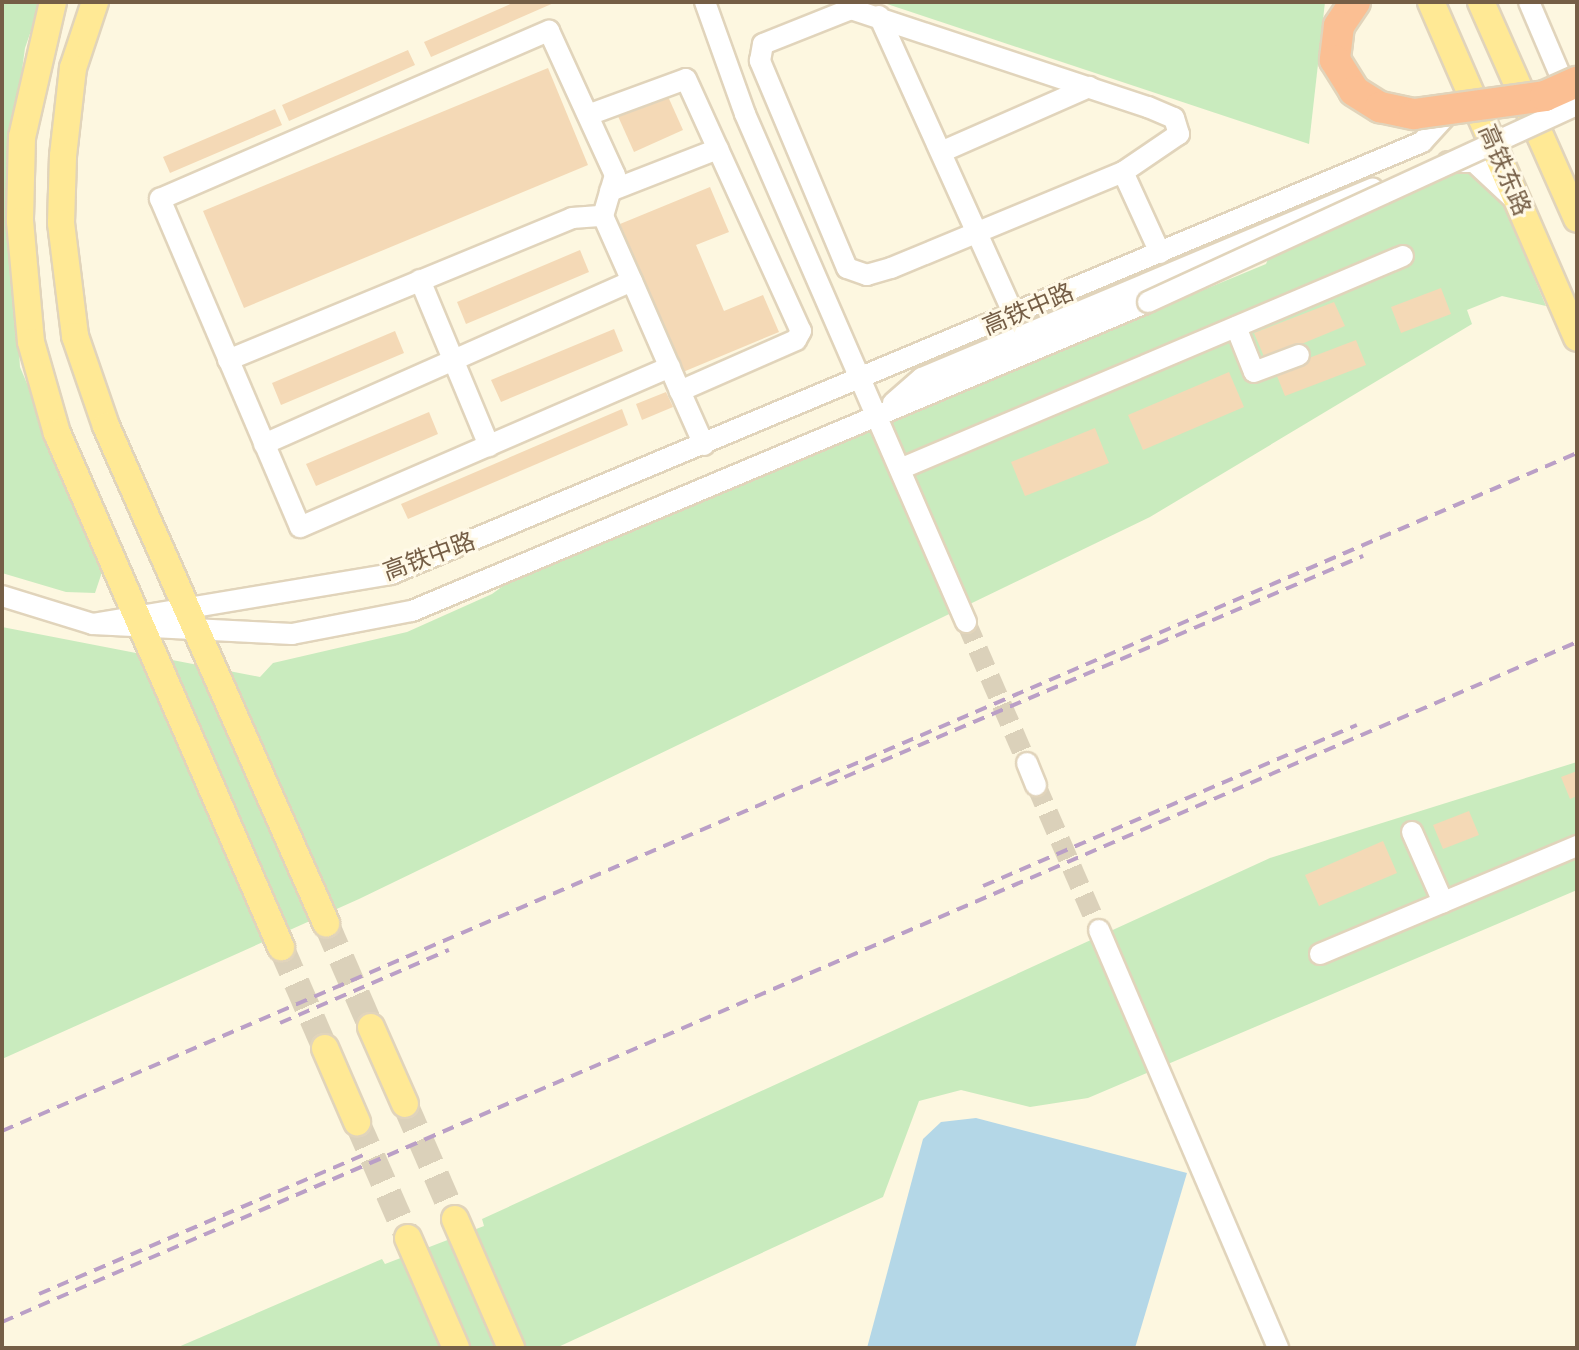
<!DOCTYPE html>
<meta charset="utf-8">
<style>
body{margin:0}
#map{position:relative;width:1579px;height:1350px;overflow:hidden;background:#fdf7e0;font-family:Ubuntu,"Noto Sans SC",sans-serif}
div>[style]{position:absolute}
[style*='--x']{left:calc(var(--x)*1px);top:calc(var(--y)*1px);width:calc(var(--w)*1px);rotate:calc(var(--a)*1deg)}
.green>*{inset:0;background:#c9ebbe}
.water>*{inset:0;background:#b4d7e7}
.building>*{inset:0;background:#f4d9b6}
.minor-tunnel>*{height:20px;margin-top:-10px;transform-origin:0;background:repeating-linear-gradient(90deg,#dbd1ba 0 20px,transparent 0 30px)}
.major-tunnel>*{height:26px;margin-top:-13px;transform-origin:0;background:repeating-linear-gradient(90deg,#dbd1ba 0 26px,transparent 0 39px)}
.roads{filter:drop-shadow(2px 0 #e1d4bb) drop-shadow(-2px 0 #e1d4bb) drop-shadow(0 2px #e1d4bb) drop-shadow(0 -2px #e1d4bb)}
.minor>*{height:20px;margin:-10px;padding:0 10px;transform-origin:10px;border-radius:10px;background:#fff}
.major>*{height:26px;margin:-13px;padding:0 13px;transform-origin:13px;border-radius:13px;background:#ffe995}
.rail>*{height:4px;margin-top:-2px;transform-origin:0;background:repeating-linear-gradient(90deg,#ba9fc6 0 12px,transparent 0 20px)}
.bridges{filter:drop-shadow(2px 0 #e1d4bb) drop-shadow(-2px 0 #e1d4bb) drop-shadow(0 2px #e1d4bb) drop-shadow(0 -2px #e1d4bb)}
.minor-bridge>*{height:20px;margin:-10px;padding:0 10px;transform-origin:10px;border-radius:10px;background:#fff}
.highway-bridge>*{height:30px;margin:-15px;padding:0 15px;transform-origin:15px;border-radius:15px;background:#fbbf93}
span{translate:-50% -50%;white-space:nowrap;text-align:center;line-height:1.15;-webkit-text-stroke:6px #fff9e7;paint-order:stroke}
.street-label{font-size:24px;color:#755e46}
.frame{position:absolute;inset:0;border:4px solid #755e46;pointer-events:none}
</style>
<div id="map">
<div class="green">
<div style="clip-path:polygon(2px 2px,41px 2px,25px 48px,8px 174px,20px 367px,104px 566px,95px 593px,66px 592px,2px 573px)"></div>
<div style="clip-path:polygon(881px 2px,1325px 2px,1309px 144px)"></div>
<div style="clip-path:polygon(1451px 171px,1475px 174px,1505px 207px,1546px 306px,1502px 296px,1467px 310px,1472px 324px,1150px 517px,359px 899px,2px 1059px,2px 627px,260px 677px,273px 663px,407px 632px,492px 594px,524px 571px,1266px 264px,1271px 252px)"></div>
<div style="clip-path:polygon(1577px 762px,1577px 890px,1088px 1098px,1030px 1107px,961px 1090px,919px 1101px,883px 1197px,556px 1348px,176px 1348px,382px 1259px,385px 1264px,484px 1226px,482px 1219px,1270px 858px)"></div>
</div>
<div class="water">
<div style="clip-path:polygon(976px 1118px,1187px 1173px,1135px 1348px,867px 1348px,923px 1139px,941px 1122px)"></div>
</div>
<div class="building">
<div style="clip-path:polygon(515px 2px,556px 2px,431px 57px,424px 42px)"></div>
<div style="clip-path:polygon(408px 50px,415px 65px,289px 121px,282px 105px)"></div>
<div style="clip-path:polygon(548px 68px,588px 165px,244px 308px,203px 211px)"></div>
<div style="clip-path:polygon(666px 92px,683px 130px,634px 152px,617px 114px)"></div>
<div style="clip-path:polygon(275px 109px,282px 125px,170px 173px,163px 157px)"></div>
<div style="clip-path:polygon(710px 187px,729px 232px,696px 245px,724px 311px,763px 295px,779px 332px,683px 372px,620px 224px)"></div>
<div style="clip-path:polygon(580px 250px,589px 272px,466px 324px,457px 302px)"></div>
<div style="clip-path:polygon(1441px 288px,1451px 314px,1401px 333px,1391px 307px)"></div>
<div style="clip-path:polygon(1334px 302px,1345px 326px,1265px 359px,1254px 333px)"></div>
<div style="clip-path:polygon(614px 329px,623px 351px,501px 402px,491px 380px)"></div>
<div style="clip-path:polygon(395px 331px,404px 353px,281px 405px,272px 383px)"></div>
<div style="clip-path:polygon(1356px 340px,1366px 365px,1285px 396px,1275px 371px)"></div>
<div style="clip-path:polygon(1229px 372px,1244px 407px,1143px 450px,1128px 415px)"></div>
<div style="clip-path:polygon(666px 392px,673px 407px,642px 420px,636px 404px)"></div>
<div style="clip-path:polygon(622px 409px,628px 425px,408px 519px,401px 504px)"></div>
<div style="clip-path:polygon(429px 412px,438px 434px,316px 486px,306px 464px)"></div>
<div style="clip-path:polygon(1095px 428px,1109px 463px,1025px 496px,1011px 462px)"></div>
<div style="clip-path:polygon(1577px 771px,1577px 796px,1570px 799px,1561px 777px)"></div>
<div style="clip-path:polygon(1469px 811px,1479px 835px,1443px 849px,1433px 825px)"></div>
<div style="clip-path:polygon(1383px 841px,1397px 873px,1319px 906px,1305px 875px)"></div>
</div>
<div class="minor-tunnel">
<div style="--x:966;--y:622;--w:154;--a:66.6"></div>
<div style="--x:1036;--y:785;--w:158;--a:66.5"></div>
</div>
<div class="major-tunnel">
<div style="--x:326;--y:923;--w:113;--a:66.6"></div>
<div style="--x:281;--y:947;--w:110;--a:66.5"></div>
<div style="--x:405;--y:1104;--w:125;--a:66.5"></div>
<div style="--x:357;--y:1122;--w:127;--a:66.3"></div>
</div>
<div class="roads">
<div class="minor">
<div style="--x:705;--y:2;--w:119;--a:70.3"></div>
<div style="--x:745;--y:114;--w:554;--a:66.49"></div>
<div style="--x:1529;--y:2;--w:102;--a:66.9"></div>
<div style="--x:851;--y:9;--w:313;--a:18.3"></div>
<div style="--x:1148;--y:107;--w:28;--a:23"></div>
<div style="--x:1174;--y:118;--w:17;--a:73"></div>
<div style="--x:1179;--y:134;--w:68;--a:145.8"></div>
<div style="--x:1123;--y:172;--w:251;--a:157.5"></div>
<div style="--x:891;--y:268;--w:25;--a:164"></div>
<div style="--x:867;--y:275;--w:21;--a:-161"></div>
<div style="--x:847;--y:268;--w:225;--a:-112.8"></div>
<div style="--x:760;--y:61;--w:17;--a:-80"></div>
<div style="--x:763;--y:44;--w:95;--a:-21.7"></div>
<div style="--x:879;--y:16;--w:328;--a:65.7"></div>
<div style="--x:588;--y:115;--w:104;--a:-20.2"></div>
<div style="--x:686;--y:79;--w:277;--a:65.5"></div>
<div style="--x:801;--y:331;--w:10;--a:119"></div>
<div style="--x:796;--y:340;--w:127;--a:156.3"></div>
<div style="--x:941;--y:152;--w:162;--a:-23.7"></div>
<div style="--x:1448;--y:162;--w:26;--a:0"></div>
<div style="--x:1474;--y:162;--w:57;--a:42.9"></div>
<div style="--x:1123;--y:172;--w:89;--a:65.4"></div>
<div style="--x:610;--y:191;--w:116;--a:-21.3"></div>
<div style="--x:420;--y:280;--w:180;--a:67.4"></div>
<div style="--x:1236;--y:327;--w:48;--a:68.2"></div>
<div style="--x:1254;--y:372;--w:48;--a:-20.7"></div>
<div style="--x:228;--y:360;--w:372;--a:-22.4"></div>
<div style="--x:572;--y:218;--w:31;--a:-4"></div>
<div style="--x:670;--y:367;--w:403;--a:156.6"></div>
<div style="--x:300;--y:527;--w:357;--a:-113.1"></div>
<div style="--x:160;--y:199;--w:424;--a:-23.4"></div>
<div style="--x:549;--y:31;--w:158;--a:65.4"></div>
<div style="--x:615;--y:175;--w:43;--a:106.3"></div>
<div style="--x:603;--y:216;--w:71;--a:66"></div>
<div style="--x:632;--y:281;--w:120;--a:66.4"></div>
<div style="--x:680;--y:391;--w:59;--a:66"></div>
<div style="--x:893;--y:403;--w:38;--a:-41"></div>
<div style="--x:922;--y:378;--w:489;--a:-22.8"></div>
<div style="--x:264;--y:444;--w:402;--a:-23.9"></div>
<div style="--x:900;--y:469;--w:546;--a:-22.95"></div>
<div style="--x:2;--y:596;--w:95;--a:17.1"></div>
<div style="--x:93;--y:624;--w:199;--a:2.9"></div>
<div style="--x:292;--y:634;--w:122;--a:-10.9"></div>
<div style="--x:412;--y:611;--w:798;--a:-22.77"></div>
<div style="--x:93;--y:624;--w:302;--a:-9.5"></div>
<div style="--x:391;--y:574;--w:1118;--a:-22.73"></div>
<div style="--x:1422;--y:142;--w:47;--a:-47.6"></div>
<div style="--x:1027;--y:763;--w:24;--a:68"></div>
<div style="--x:1412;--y:832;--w:77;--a:66.1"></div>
<div style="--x:1099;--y:930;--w:455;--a:66.8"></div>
<div style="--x:1320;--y:954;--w:279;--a:-22.8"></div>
</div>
<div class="major">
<div style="--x:53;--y:2;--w:139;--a:102.9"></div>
<div style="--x:22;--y:137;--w:84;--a:91.4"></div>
<div style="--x:20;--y:221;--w:121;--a:84.8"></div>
<div style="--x:31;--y:342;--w:95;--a:74.1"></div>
<div style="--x:57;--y:433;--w:561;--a:66.45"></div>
<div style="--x:95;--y:2;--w:70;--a:108.4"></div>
<div style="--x:73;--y:68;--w:89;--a:96.5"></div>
<div style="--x:63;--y:156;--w:67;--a:91.7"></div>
<div style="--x:61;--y:223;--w:114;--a:82.9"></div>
<div style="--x:75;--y:336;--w:95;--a:71"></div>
<div style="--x:106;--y:426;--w:544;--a:66.12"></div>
<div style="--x:1431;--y:2;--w:366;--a:66.5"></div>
<div style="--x:1481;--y:2;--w:237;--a:66.1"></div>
<div style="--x:371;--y:1027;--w:84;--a:66.2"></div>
<div style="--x:325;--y:1048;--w:81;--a:66.6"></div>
<div style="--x:455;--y:1219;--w:141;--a:66.5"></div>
<div style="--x:408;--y:1238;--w:120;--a:66.4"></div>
</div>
</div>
<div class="rail">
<div style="--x:826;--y:785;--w:584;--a:-23.1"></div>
<div style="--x:983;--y:886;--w:407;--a:-23.3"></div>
<div style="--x:280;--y:1023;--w:184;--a:-23.4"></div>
<div style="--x:2;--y:1131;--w:1715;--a:-23.29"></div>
<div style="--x:39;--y:1294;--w:356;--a:-23.2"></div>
<div style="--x:2;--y:1322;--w:1716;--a:-23.35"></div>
</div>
<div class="bridges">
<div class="minor-bridge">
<div style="--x:1148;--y:302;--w:472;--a:-24.7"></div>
</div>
<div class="highway-bridge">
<div style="--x:1355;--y:2;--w:29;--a:124"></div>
<div style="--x:1339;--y:26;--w:34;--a:97"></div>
<div style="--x:1335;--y:60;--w:36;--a:58"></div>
<div style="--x:1354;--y:91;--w:31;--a:32"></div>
<div style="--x:1380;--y:107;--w:35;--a:12"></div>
<div style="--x:1414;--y:114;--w:132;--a:-7.8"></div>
<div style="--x:1545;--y:96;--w:35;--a:-24"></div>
</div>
</div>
<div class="street-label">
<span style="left:1505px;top:170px;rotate:67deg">高铁东路</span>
<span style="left:1028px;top:309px;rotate:-23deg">高铁中路</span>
<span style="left:429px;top:556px;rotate:-20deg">高铁中路</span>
</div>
<div class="frame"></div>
</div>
